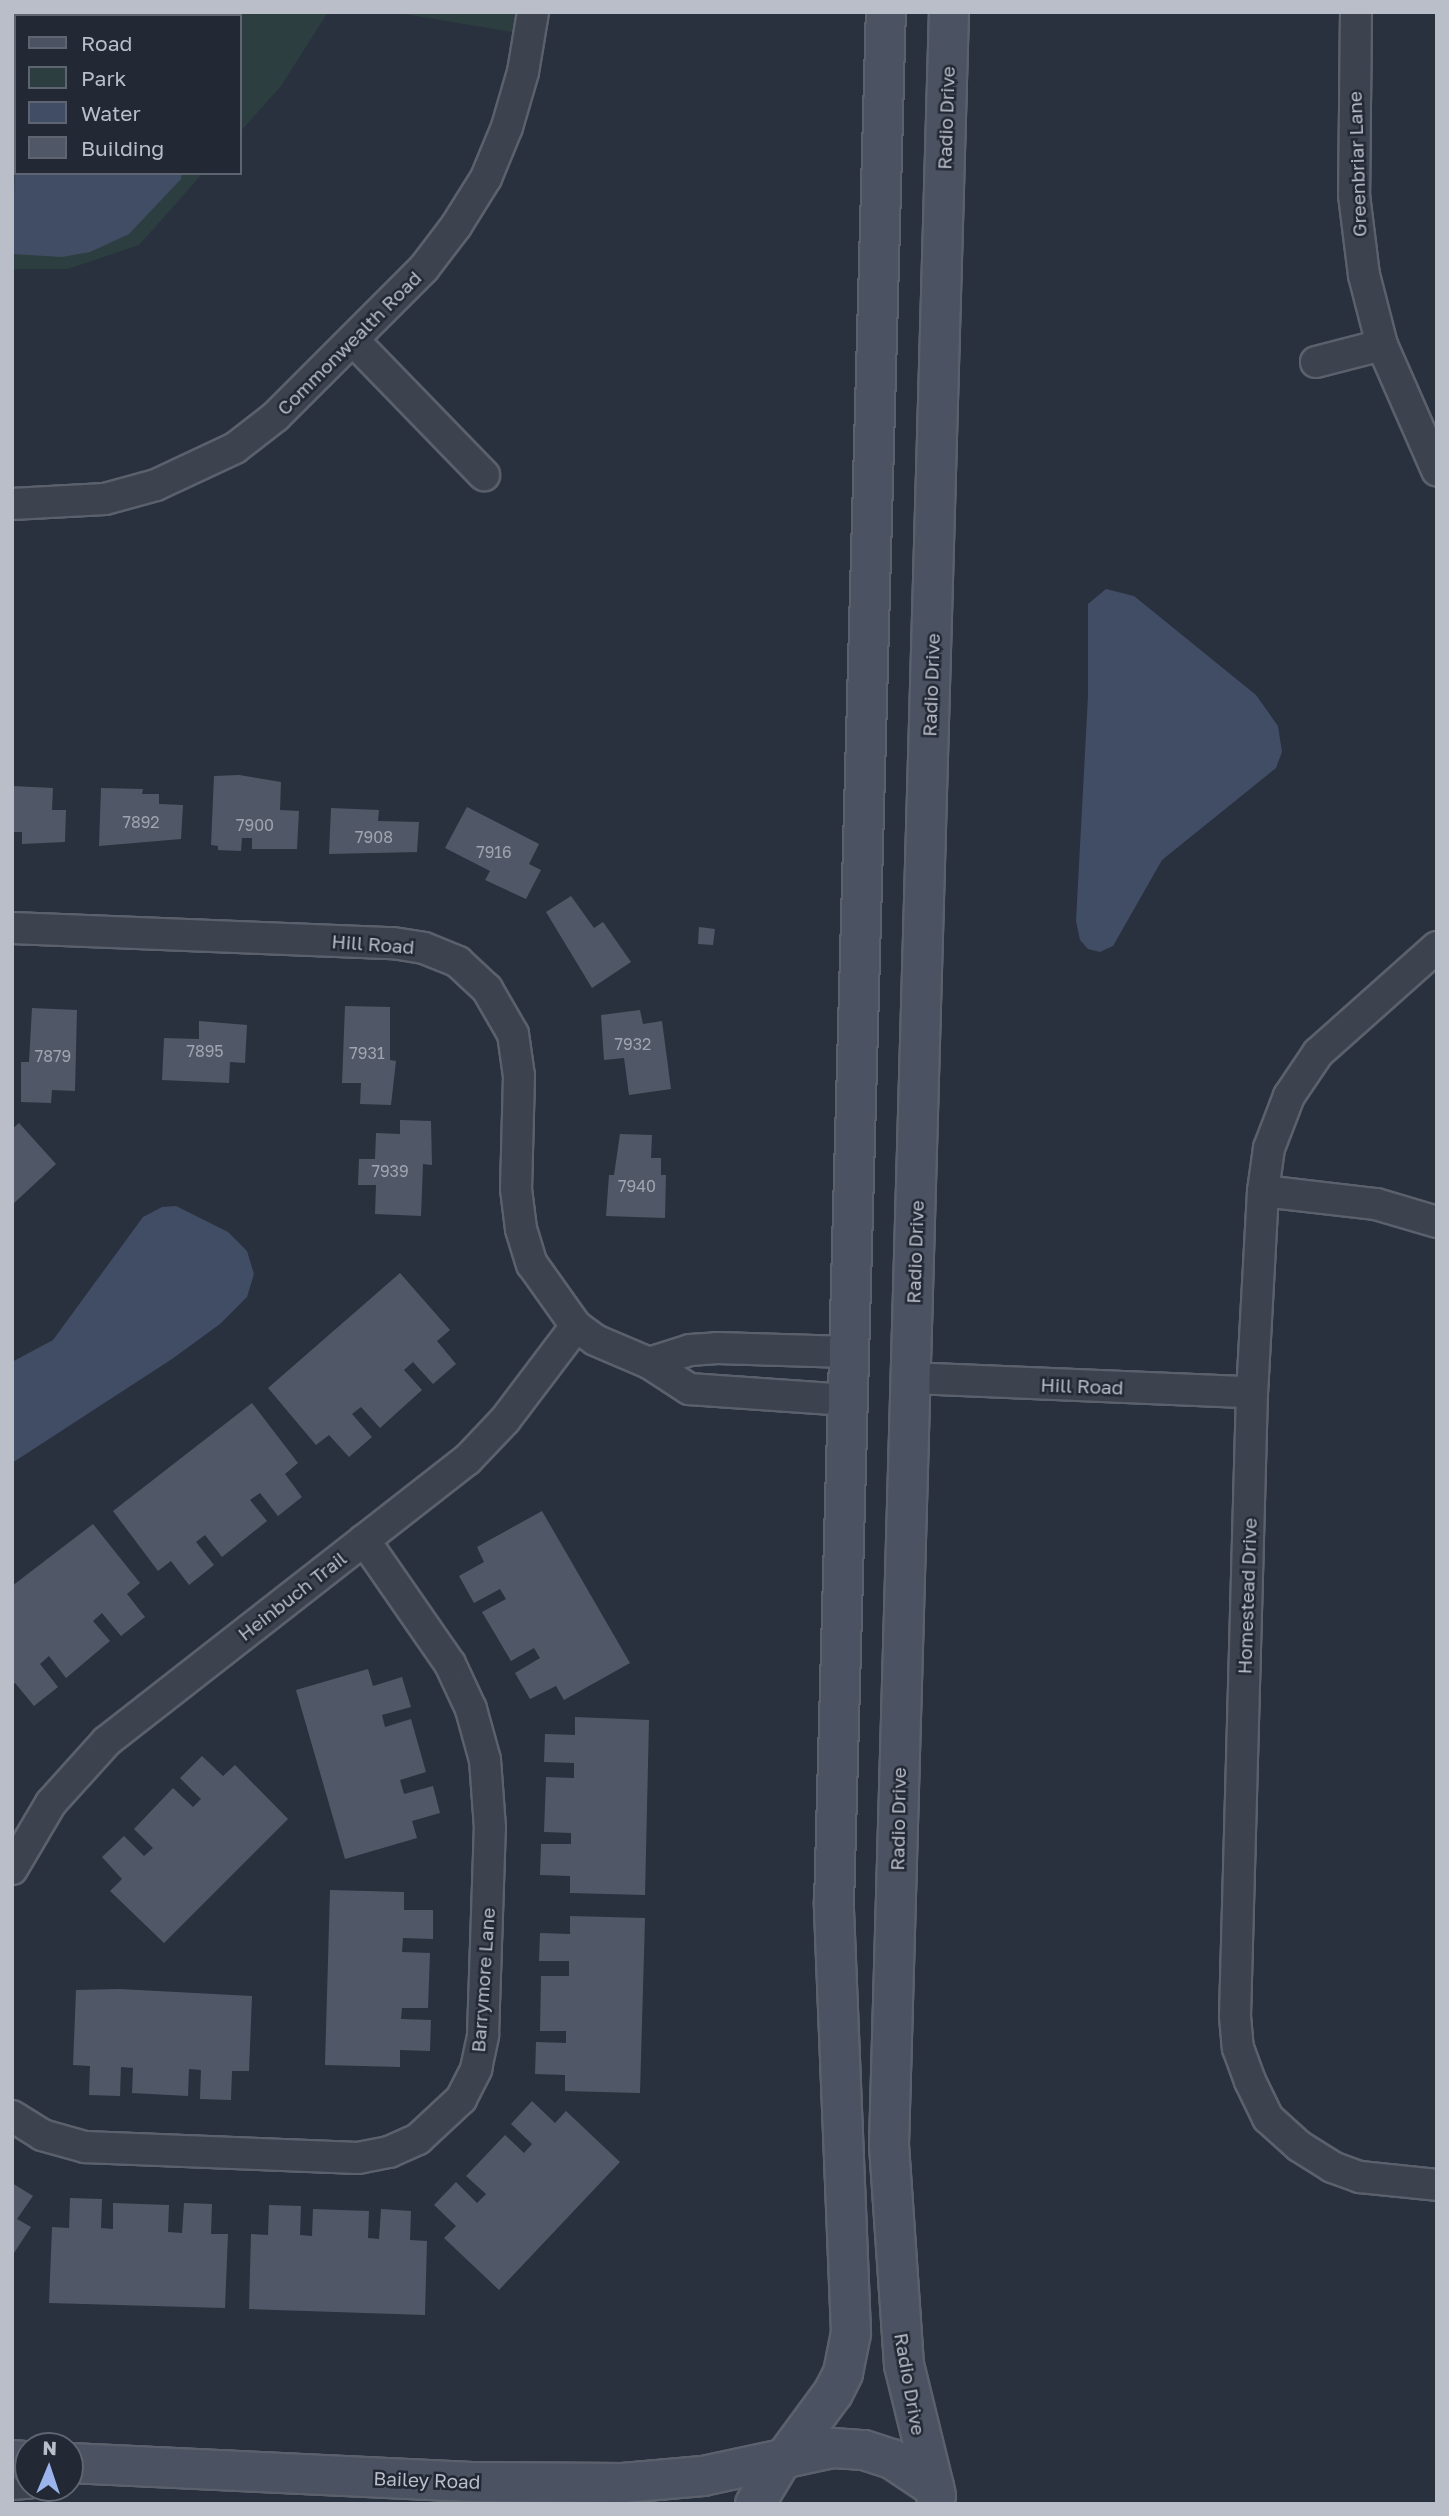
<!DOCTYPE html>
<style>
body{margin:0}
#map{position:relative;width:1449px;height:2516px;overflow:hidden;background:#29313e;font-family:"Golos Text",sans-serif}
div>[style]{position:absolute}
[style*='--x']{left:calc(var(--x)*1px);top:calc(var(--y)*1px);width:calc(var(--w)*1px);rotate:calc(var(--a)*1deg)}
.green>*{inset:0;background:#2c3e40}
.water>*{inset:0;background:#414d65}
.building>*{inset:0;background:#505867}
.roads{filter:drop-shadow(2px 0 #5b616c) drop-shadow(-2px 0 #5b616c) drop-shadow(0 2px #5b616c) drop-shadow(0 -2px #5b616c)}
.street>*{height:30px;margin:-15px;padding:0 15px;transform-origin:15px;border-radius:15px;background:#3d434e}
.secondary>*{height:38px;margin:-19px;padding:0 19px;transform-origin:19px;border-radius:19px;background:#4b5261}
span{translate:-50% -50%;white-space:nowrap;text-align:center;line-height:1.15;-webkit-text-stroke:5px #222834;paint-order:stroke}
.number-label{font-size:16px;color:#9fa4b0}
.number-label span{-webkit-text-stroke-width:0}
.street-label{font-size:19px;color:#b9bec9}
.frame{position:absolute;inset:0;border:14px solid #b9bec9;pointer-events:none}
.legend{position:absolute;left:14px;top:14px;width:228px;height:161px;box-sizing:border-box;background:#222834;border:2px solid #5e6470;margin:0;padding:9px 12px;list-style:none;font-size:21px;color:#b9bec9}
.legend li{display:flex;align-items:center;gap:14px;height:35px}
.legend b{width:35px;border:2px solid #5e6470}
.north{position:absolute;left:14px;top:2432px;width:70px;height:70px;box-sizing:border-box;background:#222834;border:2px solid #5e6470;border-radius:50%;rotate:2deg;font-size:19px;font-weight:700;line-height:28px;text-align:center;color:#b9bec9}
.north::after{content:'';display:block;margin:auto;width:24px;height:32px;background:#9bb5ec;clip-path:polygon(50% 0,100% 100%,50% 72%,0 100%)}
</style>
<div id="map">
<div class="green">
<div style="clip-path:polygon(12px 12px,328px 12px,281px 86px,240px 132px,240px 16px,16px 16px,16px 173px,203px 173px,139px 245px,68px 269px,12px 269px)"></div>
<div style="clip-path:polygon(392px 12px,533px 12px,530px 35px)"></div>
</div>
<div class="water">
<div style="clip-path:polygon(16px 128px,16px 173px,182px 173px,181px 179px,129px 234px,90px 252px,62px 257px,12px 254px)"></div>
<div style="clip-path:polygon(1106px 589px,1134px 596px,1256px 695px,1278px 726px,1282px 752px,1276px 768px,1162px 860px,1113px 946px,1100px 952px,1088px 949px,1080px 940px,1076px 921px,1088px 696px,1088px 604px)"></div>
<div style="clip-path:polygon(176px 1206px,228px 1232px,247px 1251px,254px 1274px,247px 1297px,220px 1324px,172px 1359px,12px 1463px,12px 1362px,53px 1340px,143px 1217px,162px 1207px)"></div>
</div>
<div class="building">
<div style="clip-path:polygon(239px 775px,281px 782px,280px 810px,299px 811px,297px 849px,252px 849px,252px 838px,242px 838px,241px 851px,218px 850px,218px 846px,211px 845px,214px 776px)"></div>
<div style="clip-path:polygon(12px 786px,53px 788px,52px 810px,66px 810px,65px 842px,22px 844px,22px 832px,12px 832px)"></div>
<div style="clip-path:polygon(101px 788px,143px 789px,142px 794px,159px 794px,159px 804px,183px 805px,181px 839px,99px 846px)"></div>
<div style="clip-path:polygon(467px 807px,539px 844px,529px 864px,541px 870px,526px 899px,485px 880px,490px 871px,445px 848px)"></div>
<div style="clip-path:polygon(331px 808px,379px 810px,378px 821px,419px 822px,417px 852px,329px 854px)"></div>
<div style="clip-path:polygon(571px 896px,594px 928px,603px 922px,631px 962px,592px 988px,546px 912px)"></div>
<div style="clip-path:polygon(699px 927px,715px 929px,713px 945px,698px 944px)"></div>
<div style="clip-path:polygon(345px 1006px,390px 1007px,390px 1060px,396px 1061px,391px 1105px,360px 1104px,361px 1083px,342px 1083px)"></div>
<div style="clip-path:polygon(32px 1008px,77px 1010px,75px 1091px,52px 1090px,51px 1103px,21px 1102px,21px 1062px,29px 1062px)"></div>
<div style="clip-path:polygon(640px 1010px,643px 1024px,662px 1021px,671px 1089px,629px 1095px,624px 1058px,604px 1060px,601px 1015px)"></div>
<div style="clip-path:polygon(199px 1021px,247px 1025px,245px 1063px,230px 1062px,229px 1083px,162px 1080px,164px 1038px,199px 1039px)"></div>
<div style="clip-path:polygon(400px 1120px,431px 1121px,432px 1165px,423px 1164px,421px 1216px,375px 1214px,376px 1185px,358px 1185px,359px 1159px,375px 1159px,376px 1133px,400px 1134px)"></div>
<div style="clip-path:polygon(19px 1123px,56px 1164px,12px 1205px,12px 1129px)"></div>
<div style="clip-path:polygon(620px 1134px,652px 1135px,651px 1158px,661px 1158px,661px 1175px,666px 1175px,665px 1218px,606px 1216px,609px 1175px,614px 1175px)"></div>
<div style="clip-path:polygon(400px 1273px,450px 1330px,437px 1341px,456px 1364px,433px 1384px,413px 1362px,404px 1370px,422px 1390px,380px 1428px,361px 1407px,352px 1414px,372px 1437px,349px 1457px,329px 1435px,316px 1445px,268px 1388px)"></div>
<div style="clip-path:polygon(252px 1403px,298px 1463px,285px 1474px,302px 1497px,278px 1516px,260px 1493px,250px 1500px,267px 1521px,222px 1557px,205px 1535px,196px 1542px,214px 1565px,189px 1585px,171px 1561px,158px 1571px,113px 1511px)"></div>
<div style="clip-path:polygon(542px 1511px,630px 1663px,564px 1700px,556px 1686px,530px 1699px,515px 1673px,540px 1658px,534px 1648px,511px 1661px,482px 1612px,506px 1599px,500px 1589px,474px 1603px,459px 1576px,484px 1562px,477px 1547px)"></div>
<div style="clip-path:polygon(93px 1524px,140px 1583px,127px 1594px,145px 1617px,121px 1636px,102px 1613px,93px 1621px,110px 1641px,66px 1678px,49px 1656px,40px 1664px,58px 1687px,34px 1706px,15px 1683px,12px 1686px,12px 1586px)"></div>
<div style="clip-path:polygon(368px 1669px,373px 1686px,402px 1677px,411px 1707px,382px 1715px,385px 1727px,411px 1719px,426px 1772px,400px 1780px,404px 1794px,433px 1786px,440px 1813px,412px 1821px,417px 1838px,345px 1859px,296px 1690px)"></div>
<div style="clip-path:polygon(575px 1717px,649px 1720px,645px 1895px,570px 1893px,570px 1876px,540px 1875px,541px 1844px,571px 1844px,571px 1833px,544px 1832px,546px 1777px,574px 1778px,574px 1763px,544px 1762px,545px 1734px,575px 1735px)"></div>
<div style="clip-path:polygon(202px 1756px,223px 1776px,235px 1765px,288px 1819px,164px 1943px,110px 1891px,122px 1879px,102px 1857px,124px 1836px,144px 1856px,153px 1848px,134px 1829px,173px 1788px,193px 1807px,201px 1799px,180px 1778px)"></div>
<div style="clip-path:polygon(330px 1890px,404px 1892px,404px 1910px,433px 1910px,433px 1939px,403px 1938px,402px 1952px,430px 1953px,428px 2008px,402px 2008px,401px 2019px,431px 2020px,430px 2051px,400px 2050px,400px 2067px,325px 2065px)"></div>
<div style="clip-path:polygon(570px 1916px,645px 1918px,640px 2093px,565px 2091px,565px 2075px,535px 2074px,536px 2042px,566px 2043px,566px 2031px,540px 2031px,541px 1976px,569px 1976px,569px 1961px,539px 1961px,540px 1933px,570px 1934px)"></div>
<div style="clip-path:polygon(119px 1989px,252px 1996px,249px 2071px,232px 2071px,231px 2100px,200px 2099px,201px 2070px,189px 2069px,188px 2096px,132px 2093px,133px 2068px,121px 2067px,120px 2096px,89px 2095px,90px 2066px,73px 2065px,76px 1990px)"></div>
<div style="clip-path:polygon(532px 2101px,555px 2123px,566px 2111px,620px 2162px,499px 2290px,444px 2238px,456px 2226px,434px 2205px,456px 2182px,477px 2203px,486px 2194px,466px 2176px,505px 2135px,524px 2153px,532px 2144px,511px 2124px)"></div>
<div style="clip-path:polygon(12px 2183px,33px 2196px,17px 2219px,31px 2227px,12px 2256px)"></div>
<div style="clip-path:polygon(70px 2198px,102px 2199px,101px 2228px,113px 2229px,113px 2203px,169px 2205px,168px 2232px,182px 2233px,184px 2203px,212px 2204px,211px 2234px,228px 2234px,225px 2308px,49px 2303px,52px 2227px,69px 2228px)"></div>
<div style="clip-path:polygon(269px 2205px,301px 2206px,300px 2235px,312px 2236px,313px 2209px,369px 2211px,368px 2238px,379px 2239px,381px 2209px,411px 2211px,410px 2240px,427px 2241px,425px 2315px,249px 2309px,251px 2234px,268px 2235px)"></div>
</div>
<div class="roads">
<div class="street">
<div style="--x:1356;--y:12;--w:183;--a:90.6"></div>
<div style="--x:1354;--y:195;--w:81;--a:82.9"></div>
<div style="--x:1364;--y:275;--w:72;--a:75.6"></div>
<div style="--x:1382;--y:345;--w:137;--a:66.3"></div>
<div style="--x:354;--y:341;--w:187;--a:45.9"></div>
<div style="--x:1316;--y:362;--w:68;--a:-14.4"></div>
<div style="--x:12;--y:504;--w:93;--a:-3.1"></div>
<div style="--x:105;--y:499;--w:53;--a:-15.4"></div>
<div style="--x:156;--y:485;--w:87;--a:-25.1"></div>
<div style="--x:235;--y:448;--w:51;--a:-37.8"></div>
<div style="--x:275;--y:417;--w:211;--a:-45"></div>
<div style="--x:424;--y:268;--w:53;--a:-52.7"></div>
<div style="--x:456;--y:226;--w:57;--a:-58"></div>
<div style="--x:486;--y:178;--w:55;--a:-67.6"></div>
<div style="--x:507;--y:127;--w:57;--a:-73.8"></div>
<div style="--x:523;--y:72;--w:61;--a:-80.5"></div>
<div style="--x:12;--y:928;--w:381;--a:2.3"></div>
<div style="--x:393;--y:943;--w:31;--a:9"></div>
<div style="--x:424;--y:948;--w:37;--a:22"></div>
<div style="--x:458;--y:962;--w:40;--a:43"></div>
<div style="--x:487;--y:989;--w:52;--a:60"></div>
<div style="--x:513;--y:1034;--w:42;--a:81.9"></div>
<div style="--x:519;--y:1076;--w:113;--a:91.5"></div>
<div style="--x:516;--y:1189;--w:40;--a:82.9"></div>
<div style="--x:521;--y:1229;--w:37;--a:73"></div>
<div style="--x:532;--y:1264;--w:76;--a:54.6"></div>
<div style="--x:576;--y:1326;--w:24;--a:36"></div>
<div style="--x:595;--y:1340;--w:59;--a:23.1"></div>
<div style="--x:649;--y:1363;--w:48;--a:33"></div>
<div style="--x:689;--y:1389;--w:158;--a:4"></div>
<div style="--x:1437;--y:947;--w:159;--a:138.3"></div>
<div style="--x:1318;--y:1053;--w:52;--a:124"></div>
<div style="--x:1289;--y:1096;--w:56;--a:111"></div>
<div style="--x:1269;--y:1148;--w:43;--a:97.9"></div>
<div style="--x:1263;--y:1191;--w:201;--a:93.1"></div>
<div style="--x:1252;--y:1392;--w:624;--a:91.56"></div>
<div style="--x:1235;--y:2016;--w:32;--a:85"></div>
<div style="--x:1238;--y:2048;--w:35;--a:70"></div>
<div style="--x:1250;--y:2081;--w:41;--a:64.1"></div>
<div style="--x:1268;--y:2118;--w:42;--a:42.1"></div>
<div style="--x:1299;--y:2146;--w:39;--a:32"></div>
<div style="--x:1332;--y:2167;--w:30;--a:20"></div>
<div style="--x:1360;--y:2177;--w:77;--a:5.9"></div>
<div style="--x:1263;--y:1191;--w:114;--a:6.6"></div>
<div style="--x:1376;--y:1204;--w:64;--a:16.4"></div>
<div style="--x:649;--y:1363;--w:43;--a:-17.6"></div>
<div style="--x:690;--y:1350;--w:27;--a:-4"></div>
<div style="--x:717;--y:1348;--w:131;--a:1.7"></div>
<div style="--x:911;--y:1378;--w:341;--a:2.4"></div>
<div style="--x:12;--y:1869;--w:77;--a:-59.4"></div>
<div style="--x:51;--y:1803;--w:84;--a:-47.9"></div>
<div style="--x:107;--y:1741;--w:457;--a:-38"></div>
<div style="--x:467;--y:1460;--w:55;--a:-46.5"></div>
<div style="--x:505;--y:1420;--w:118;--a:-52.9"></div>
<div style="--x:12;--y:2116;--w:36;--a:32"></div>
<div style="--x:42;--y:2135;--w:45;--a:15.6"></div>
<div style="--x:85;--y:2147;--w:273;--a:2.3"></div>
<div style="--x:358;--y:2158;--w:32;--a:-11"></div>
<div style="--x:389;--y:2152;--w:32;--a:-24"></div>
<div style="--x:418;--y:2139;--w:59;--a:-42.9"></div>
<div style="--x:461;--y:2099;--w:34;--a:-63"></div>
<div style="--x:476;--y:2069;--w:35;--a:-78"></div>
<div style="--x:483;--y:2035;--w:207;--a:-88.1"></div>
<div style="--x:490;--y:1828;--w:68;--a:-94.2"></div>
<div style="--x:485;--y:1760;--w:53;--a:-105.4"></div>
<div style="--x:471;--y:1709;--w:50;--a:-115"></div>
<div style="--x:450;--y:1664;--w:151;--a:-124.7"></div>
<div style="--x:12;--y:2484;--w:16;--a:-4"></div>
</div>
<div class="secondary">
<div style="--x:785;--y:2458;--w:81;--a:-53.6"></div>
<div style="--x:833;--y:2393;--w:22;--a:-63"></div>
<div style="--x:843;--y:2373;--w:41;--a:-78.7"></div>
<div style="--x:851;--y:2333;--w:429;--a:-92.3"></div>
<div style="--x:834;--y:1904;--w:1893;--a:-88.43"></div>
<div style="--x:12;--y:2460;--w:16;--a:4"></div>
<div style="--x:70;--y:2463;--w:402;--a:2.7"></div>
<div style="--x:472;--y:2482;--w:151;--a:0.4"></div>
<div style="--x:623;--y:2483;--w:80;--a:-5"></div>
<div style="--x:703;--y:2476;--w:81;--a:-12.1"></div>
<div style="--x:934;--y:2487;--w:126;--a:-103.8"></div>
<div style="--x:904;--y:2365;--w:221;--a:-93.9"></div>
<div style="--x:889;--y:2145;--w:2134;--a:-88.39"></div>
<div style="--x:755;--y:2504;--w:52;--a:-59"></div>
<div style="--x:782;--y:2459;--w:52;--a:-12.2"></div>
<div style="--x:833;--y:2448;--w:31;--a:4"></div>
<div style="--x:864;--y:2450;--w:29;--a:18"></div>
<div style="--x:892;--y:2459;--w:50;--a:33.7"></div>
<div style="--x:934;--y:2487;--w:9;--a:77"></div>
</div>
</div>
<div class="number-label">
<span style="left:141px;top:822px">7892</span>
<span style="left:255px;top:825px">7900</span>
<span style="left:374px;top:837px">7908</span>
<span style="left:494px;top:852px">7916</span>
<span style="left:633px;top:1044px">7932</span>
<span style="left:205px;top:1051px">7895</span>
<span style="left:367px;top:1053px">7931</span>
<span style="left:53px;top:1056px">7879</span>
<span style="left:390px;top:1171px">7939</span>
<span style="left:637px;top:1186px">7940</span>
</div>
<div class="street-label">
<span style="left:946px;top:118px;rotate:-88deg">Radio Drive</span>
<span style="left:1357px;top:164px;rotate:-92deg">Greenbriar Lane</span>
<span style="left:349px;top:343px;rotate:-45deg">Commonwealth Road</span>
<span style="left:931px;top:685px;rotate:-88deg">Radio Drive</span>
<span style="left:373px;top:944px;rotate:4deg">Hill Road</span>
<span style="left:915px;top:1252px;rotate:-88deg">Radio Drive</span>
<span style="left:1082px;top:1386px;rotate:2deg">Hill Road</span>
<span style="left:292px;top:1596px;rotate:-38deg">Heinbuch Trail</span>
<span style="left:1247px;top:1596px;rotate:-88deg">Homestead Drive</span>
<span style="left:898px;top:1819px;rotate:-89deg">Radio Drive</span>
<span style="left:483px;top:1980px;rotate:-86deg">Barrymore Lane</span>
<span style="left:910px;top:2384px;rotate:80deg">Radio Drive</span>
<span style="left:427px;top:2480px;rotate:2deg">Bailey Road</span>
</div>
<div class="frame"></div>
<ul class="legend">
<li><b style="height:9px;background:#4b5261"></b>Road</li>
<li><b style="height:19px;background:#2c3e40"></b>Park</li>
<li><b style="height:19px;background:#414d65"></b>Water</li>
<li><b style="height:19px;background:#505867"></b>Building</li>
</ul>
<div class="north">N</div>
</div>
